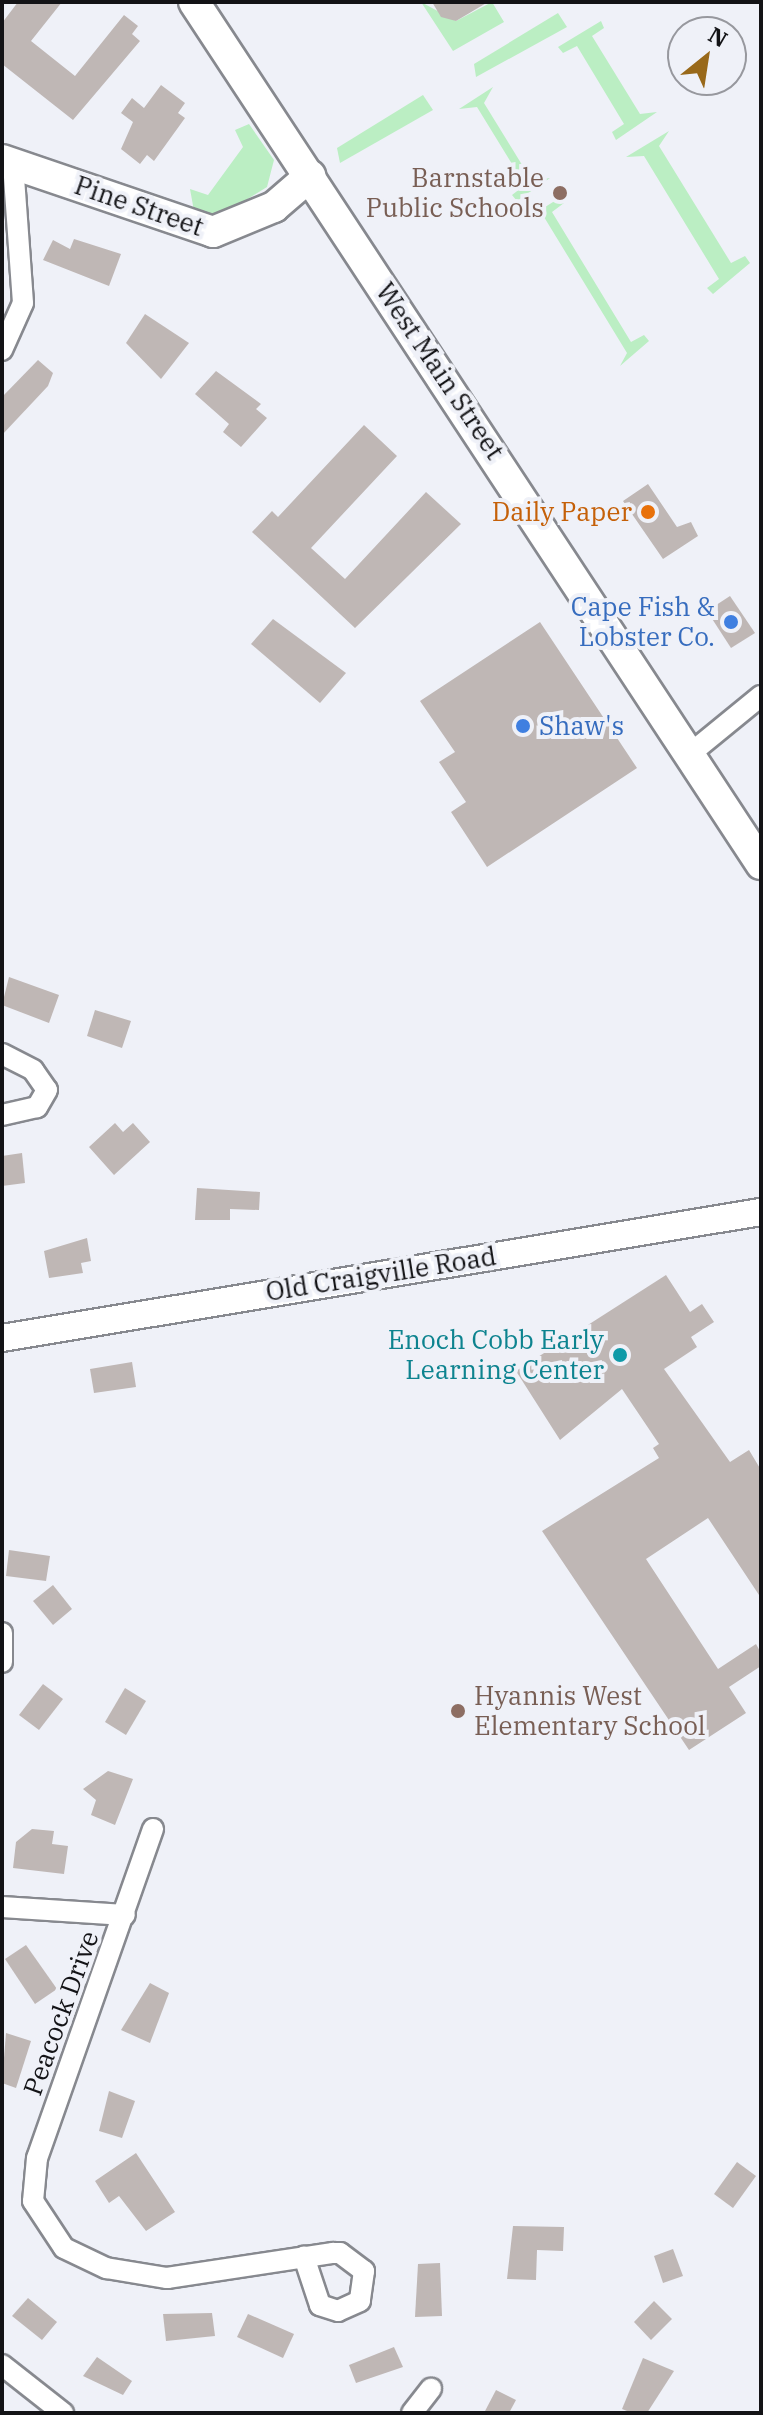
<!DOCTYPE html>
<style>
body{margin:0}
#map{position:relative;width:763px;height:2415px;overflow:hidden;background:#eff1f8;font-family:"IBM Plex Serif",serif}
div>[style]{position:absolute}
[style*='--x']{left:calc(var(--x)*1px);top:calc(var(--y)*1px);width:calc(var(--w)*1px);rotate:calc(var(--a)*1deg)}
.green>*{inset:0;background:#bbeec3}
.building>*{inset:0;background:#bfb7b5}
.roads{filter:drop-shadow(2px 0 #87898f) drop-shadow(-2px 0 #87898f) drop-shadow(0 2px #87898f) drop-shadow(0 -2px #87898f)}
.minor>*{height:20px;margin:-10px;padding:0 10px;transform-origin:10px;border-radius:10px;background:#fff}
.tertiary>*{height:26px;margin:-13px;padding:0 13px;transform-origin:13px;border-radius:13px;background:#fff}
.secondary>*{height:30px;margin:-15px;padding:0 15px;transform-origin:15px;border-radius:15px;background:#fff}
.dots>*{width:22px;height:22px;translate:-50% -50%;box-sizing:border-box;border:4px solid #eff1f8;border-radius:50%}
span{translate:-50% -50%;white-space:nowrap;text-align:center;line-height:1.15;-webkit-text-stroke:8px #eff1f8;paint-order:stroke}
.education-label{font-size:26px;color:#785e54}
.right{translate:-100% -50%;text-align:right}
.left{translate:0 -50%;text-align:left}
.street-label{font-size:26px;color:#131316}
.food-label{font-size:26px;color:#c56008}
.shop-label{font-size:26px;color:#366cbe}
.culture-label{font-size:26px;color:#0d838f}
.frame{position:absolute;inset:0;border:4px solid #131316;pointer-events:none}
.north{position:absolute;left:667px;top:16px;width:80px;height:80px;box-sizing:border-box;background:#eff1f8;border:2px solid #97989e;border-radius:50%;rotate:30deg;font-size:22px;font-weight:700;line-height:32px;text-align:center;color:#131316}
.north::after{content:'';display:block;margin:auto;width:28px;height:36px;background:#99691a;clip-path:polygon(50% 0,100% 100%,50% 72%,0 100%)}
</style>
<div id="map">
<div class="green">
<div style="clip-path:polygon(421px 2px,456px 21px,492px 2px,504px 22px,453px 51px)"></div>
<div style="clip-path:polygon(558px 13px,567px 27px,476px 77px,474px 64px)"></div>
<div style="clip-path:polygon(601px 21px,604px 28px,592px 36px,640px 114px,657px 112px,616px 140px,612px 132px,624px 124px,577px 46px,563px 53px,558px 47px)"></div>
<div style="clip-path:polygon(493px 87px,484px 103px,532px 181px,550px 178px,517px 201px,512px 195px,525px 185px,477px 107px,459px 109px)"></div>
<div style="clip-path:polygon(423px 95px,433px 110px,340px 163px,337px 148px)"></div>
<div style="clip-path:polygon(249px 124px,274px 160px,267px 187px,217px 218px,194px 211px,190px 189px,208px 195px,243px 147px,235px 130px)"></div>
<div style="clip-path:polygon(669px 131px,659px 146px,731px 263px,745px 256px,750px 263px,713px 294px,707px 288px,719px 279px,644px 156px,626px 157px)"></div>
<div style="clip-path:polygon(561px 197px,564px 203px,552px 212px,631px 342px,644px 335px,649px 341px,620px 366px,627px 353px,544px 217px,526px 219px)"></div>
</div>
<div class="building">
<div style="clip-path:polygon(18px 2px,62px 2px,31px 41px,75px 76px,124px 15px,138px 26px,132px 34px,140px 41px,73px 120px,2px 64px,2px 23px)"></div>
<div style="clip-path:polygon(432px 2px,488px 2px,456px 21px,441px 17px)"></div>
<div style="clip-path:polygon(161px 85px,185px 103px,178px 113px,185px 118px,154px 161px,147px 155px,140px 164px,121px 149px,133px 122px,121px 113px,132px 98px,144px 108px)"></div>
<div style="clip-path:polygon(74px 239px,121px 254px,109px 286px,43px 260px,53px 240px,70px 249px)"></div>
<div style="clip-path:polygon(145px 314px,189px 343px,161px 379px,126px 343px)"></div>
<div style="clip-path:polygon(38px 360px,53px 373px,48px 386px,2px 435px,2px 397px)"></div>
<div style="clip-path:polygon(216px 371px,261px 404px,256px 409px,267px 418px,241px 447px,223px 432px,229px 424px,195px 394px)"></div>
<div style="clip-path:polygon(364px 425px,397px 456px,311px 548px,345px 579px,426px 492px,461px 524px,355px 628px,252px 532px,272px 511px,278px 517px)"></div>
<div style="clip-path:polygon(648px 484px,677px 527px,691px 522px,698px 536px,663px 559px,623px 501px)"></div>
<div style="clip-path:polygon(730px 596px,755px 633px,731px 648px,707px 611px)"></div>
<div style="clip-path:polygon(273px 619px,346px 673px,320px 703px,251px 644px)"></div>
<div style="clip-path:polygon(540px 622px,637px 768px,487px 867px,451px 812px,466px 802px,439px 762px,455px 752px,420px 701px)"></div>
<div style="clip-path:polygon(9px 977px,59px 995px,49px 1023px,2px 1005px)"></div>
<div style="clip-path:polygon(95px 1010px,131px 1021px,122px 1048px,87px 1036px)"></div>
<div style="clip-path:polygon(115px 1123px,123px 1132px,133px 1123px,150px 1142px,114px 1175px,89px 1147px)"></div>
<div style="clip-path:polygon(22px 1153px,25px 1183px,2px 1186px,2px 1156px)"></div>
<div style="clip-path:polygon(197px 1188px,260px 1192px,259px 1210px,230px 1209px,230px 1220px,195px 1220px)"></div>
<div style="clip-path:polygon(87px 1238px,91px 1261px,81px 1263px,83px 1273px,49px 1278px,44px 1251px)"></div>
<div style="clip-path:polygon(666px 1275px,690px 1312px,702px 1304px,714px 1322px,691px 1337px,697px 1347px,664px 1369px,730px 1462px,749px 1450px,761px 1470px,761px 1598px,708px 1518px,646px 1559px,718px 1669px,756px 1644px,761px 1653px,761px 1666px,729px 1687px,746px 1713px,689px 1750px,542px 1531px,659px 1458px,653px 1448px,659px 1444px,622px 1389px,560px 1440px,516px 1371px)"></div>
<div style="clip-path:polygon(132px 1362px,136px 1387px,94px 1393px,90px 1369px)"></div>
<div style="clip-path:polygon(9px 1550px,50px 1556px,46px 1581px,6px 1576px)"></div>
<div style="clip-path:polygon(53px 1585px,72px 1609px,53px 1625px,33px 1601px)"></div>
<div style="clip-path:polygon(43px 1684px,63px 1699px,39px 1730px,19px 1715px)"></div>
<div style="clip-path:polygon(125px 1688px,146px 1701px,126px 1735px,105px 1722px)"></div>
<div style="clip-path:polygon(108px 1771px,133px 1779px,115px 1825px,91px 1815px,96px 1800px,83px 1789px)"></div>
<div style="clip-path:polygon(32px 1829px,54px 1831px,52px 1844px,68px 1846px,64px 1874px,13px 1868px,16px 1842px)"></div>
<div style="clip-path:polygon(26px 1945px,57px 1989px,35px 2004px,5px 1959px)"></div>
<div style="clip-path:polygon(150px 1983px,169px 1993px,150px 2043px,121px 2030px)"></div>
<div style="clip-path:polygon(6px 2033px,31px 2041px,16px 2088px,2px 2083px)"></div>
<div style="clip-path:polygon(109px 2091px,135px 2101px,122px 2138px,99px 2131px)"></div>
<div style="clip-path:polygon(136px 2153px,175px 2212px,146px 2231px,119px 2196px,109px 2203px,95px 2181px)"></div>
<div style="clip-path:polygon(737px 2162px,756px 2176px,733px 2208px,714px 2194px)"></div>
<div style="clip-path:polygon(513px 2226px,564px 2227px,563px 2251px,537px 2250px,536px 2280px,507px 2279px)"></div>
<div style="clip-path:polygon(673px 2249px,683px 2276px,663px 2283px,654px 2256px)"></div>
<div style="clip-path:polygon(440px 2263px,442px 2316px,415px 2317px,418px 2264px)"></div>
<div style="clip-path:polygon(28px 2298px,57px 2322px,42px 2340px,12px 2316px)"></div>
<div style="clip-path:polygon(654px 2301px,672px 2319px,651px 2340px,634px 2322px)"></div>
<div style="clip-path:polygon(212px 2313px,215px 2336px,166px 2341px,163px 2314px)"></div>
<div style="clip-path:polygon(248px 2314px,294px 2334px,283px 2358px,237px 2337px)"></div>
<div style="clip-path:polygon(394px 2347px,403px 2367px,356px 2383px,349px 2365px)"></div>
<div style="clip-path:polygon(97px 2357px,132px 2381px,123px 2395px,83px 2376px)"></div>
<div style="clip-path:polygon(643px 2358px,674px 2371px,647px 2413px,632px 2413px,622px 2409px)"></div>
<div style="clip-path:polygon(496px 2390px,516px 2400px,509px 2413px,484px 2413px)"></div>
</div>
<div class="roads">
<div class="minor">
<div style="--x:2;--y:350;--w:51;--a:-65.9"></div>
<div style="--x:23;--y:303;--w:139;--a:-94.1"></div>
<div style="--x:691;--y:753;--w:90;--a:-39.2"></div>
<div style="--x:2;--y:1054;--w:35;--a:27"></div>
<div style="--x:33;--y:1070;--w:24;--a:55"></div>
<div style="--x:47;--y:1090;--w:20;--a:120"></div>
<div style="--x:37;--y:1107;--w:36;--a:167"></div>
<div style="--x:2;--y:1633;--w:29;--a:90"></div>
<div style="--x:153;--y:1829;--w:349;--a:109.4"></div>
<div style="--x:37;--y:2158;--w:43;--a:95.3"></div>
<div style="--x:33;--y:2201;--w:56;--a:56.6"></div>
<div style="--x:64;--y:2248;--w:47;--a:25.5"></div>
<div style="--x:106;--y:2268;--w:62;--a:9.3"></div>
<div style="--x:167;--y:2278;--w:168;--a:-8.6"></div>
<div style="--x:333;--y:2253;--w:7;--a:0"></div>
<div style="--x:340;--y:2253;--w:30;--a:37"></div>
<div style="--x:364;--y:2271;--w:30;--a:98"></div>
<div style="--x:360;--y:2301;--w:24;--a:156"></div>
<div style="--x:338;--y:2311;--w:19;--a:-162"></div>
<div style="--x:320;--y:2305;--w:51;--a:-108.4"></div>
<div style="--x:2;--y:1907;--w:123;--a:3.7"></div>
<div style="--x:2;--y:2365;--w:78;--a:38.2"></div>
<div style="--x:412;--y:2413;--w:31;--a:-52"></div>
</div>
<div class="tertiary">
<div style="--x:2;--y:1338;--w:769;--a:-9.43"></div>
</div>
<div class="secondary">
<div style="--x:194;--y:2;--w:1032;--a:56.66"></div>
<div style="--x:2;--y:160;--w:223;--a:18.8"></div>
<div style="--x:213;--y:232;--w:66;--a:-22.3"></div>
<div style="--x:274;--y:207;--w:48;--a:-40.7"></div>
</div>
</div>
<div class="dots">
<div style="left:560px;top:193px;background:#8d6e63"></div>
<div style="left:648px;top:512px;background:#e8710a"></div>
<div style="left:731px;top:622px;background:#3f7fe0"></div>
<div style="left:523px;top:726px;background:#3f7fe0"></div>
<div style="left:620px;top:1355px;background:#0f9aa8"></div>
<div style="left:458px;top:1711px;background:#8d6e63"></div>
</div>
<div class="education-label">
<span class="right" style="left:544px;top:193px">Barnstable<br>Public Schools</span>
<span class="left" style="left:474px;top:1711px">Hyannis West<br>Elementary School</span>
</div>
<div class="street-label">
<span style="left:139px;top:206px;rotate:19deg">Pine Street</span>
<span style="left:440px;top:371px;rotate:56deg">West Main Street</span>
<span style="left:381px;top:1274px;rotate:-9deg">Old Craigville Road</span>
<span style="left:61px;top:2013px;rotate:-70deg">Peacock Drive</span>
</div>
<div class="food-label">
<span class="right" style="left:632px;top:512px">Daily Paper</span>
</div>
<div class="shop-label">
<span class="right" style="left:715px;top:622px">Cape Fish &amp;<br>Lobster Co.</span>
<span class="left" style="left:539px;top:726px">Shaw's</span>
</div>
<div class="culture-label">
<span class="right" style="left:604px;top:1355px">Enoch Cobb Early<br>Learning Center</span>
</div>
<div class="frame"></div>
<div class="north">N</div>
</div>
